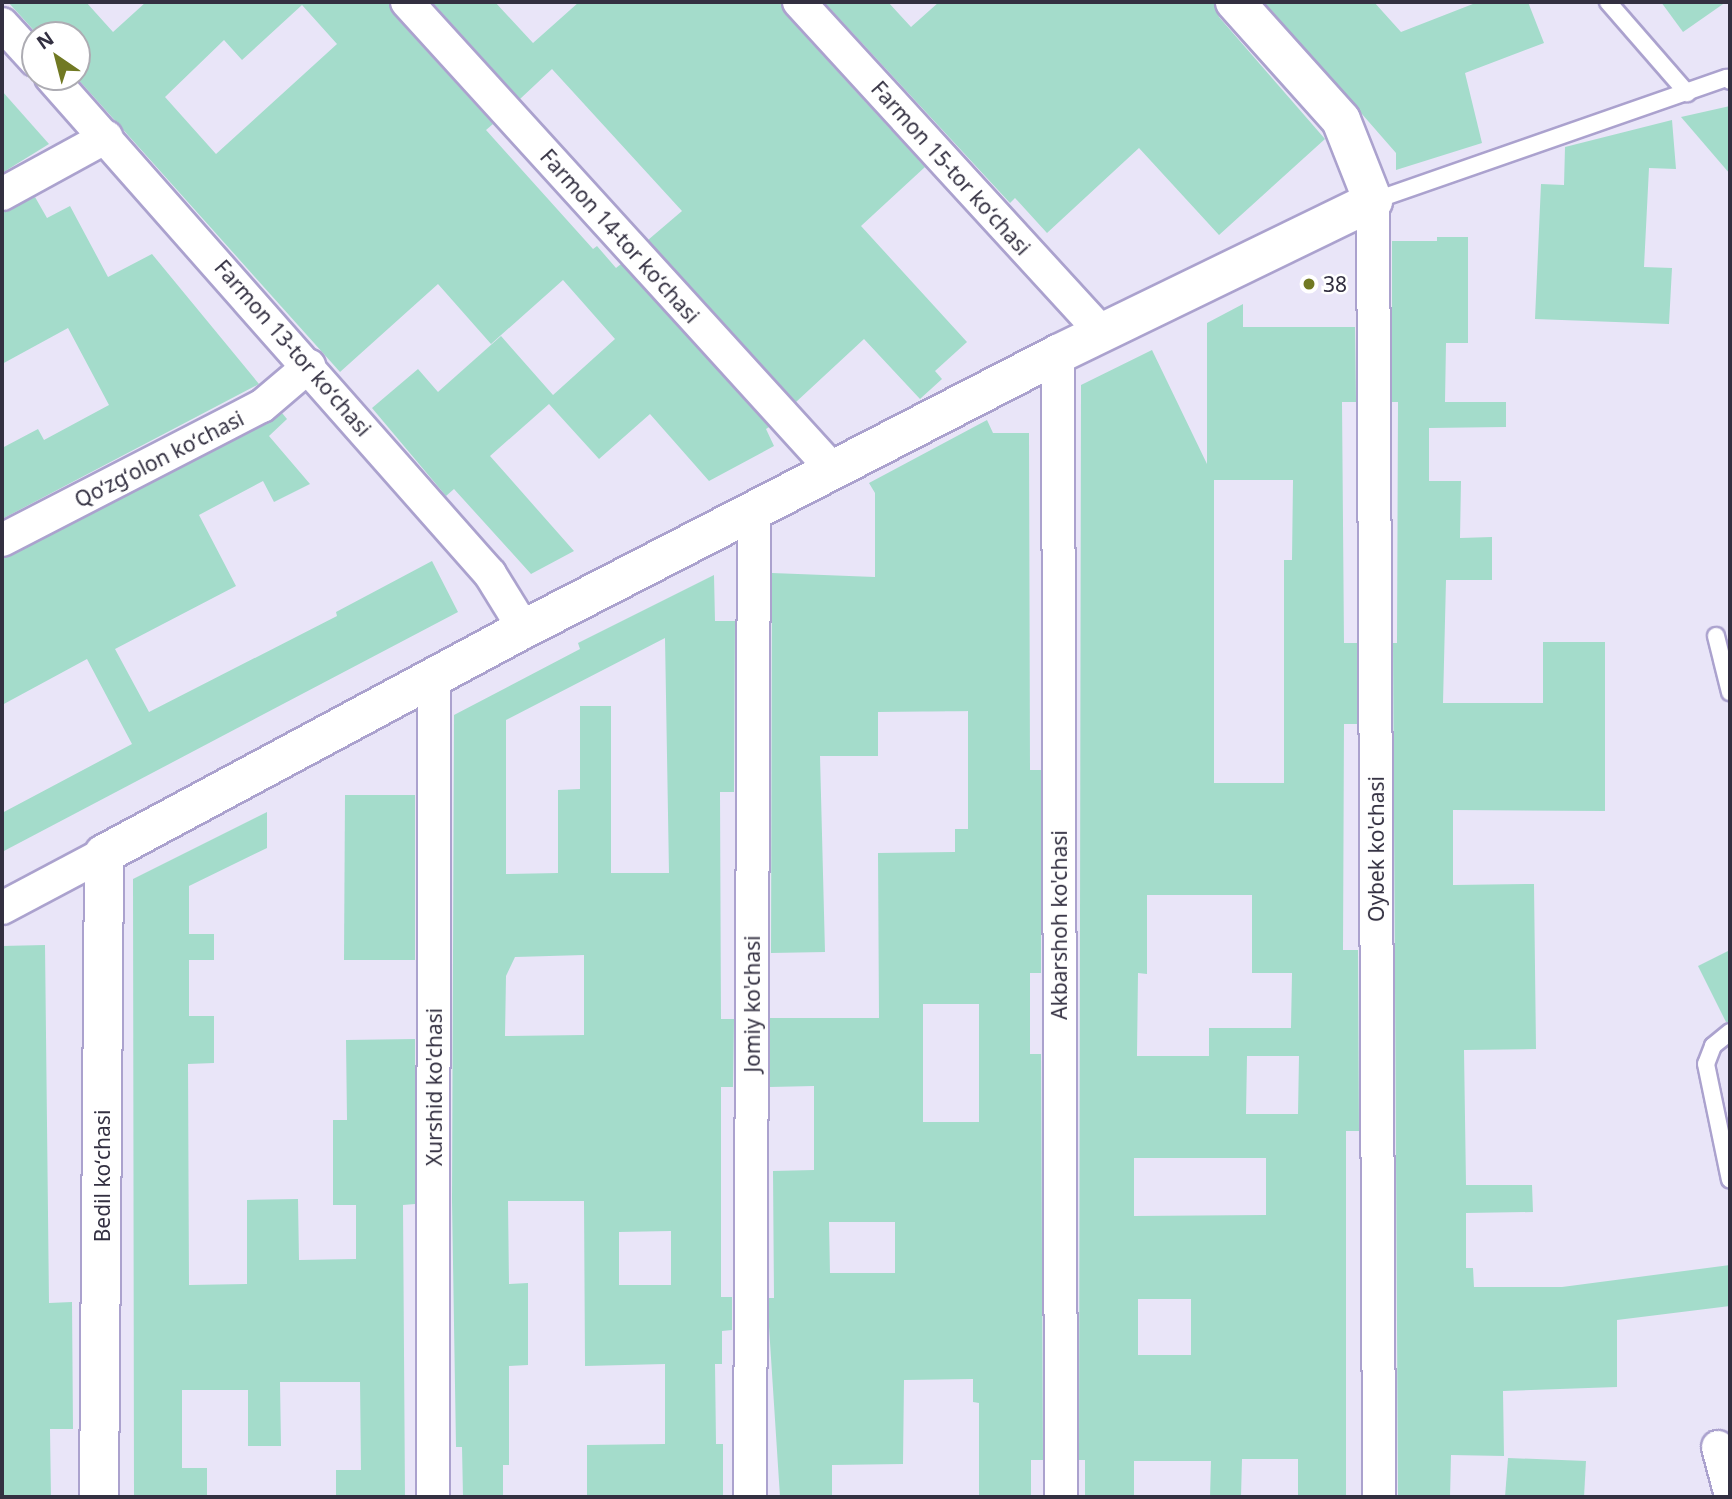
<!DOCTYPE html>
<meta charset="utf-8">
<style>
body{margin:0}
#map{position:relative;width:1732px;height:1499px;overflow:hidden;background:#e9e5f8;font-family:"Noto Sans",sans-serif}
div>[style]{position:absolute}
.building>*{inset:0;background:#a4dccb}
.roads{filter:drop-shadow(2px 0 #aba2ce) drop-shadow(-2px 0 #aba2ce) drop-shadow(0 2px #aba2ce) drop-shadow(0 -2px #aba2ce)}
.lane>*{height:16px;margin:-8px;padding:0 8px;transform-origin:8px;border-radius:8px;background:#fff}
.street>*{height:32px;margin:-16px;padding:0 16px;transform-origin:16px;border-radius:16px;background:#fff}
.secondary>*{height:38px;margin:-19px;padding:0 19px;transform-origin:19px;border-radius:19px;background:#fff}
.dots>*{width:19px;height:19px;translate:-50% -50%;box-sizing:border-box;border:4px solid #fff;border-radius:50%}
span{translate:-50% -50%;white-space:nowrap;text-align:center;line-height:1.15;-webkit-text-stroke:5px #fff;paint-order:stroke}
.street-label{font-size:21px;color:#333041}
.poi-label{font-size:21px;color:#333041}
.left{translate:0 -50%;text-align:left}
.frame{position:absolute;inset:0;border:4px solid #333041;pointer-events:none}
.north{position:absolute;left:21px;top:21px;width:70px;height:70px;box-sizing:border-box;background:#fff;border:2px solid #adacb3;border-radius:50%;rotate:325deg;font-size:19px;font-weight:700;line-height:28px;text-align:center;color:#333041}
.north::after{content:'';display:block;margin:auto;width:24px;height:32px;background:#717923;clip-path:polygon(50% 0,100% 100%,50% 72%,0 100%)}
</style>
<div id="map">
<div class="building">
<div style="clip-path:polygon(evenodd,8px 2px,86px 2px,113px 32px,146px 2px,389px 2px,393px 14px,493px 124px,486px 130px,593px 249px,597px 246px,616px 268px,621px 264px,769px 427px,766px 429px,774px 446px,709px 481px,650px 414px,599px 459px,549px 404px,490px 456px,574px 551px,531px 574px,454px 489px,446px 496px,372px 408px,418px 369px,438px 392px,501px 336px,553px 395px,615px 339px,563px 280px,491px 344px,438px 284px,340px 372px,76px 77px,77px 35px,38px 35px,8px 2px,302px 5px,337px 44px,216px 154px,165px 97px,224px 40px,242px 60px,302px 5px)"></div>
<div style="clip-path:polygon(432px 2px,495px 2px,533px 43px,579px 2px,781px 2px,785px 14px,925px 167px,861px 226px,967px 342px,935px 371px,942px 379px,920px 399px,864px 339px,796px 402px,648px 240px,682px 211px,552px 69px,520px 99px)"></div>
<div style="clip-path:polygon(824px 2px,888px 2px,911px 27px,939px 2px,1214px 2px,1219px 17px,1325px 139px,1219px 235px,1139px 148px,1047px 233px,1015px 198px,1010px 203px)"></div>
<div style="clip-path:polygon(1264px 2px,1374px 2px,1401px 32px,1478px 2px,1528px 2px,1544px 43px,1465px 73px,1482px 143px,1396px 170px,1396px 153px)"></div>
<div style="clip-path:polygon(1661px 2px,1726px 2px,1683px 32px)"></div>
<div style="clip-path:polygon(2px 91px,49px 144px,2px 173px)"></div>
<div style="clip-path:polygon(1730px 106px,1730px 174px,1681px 117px)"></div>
<div style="clip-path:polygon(1672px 120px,1676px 169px,1649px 168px,1644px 267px,1672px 268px,1669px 324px,1535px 319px,1541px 184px,1564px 185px,1565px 147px)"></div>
<div style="clip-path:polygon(35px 197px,47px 218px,70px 206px,108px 277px,152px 254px,259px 384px,2px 519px,2px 448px,38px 429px,44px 440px,109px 405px,68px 328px,2px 364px,2px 212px)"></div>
<div style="clip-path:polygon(1437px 237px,1468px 237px,1468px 343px,1446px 343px,1445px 402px,1506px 402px,1506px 427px,1429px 428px,1429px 481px,1461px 481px,1460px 538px,1492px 537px,1492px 580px,1446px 580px,1443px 703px,1543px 703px,1543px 642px,1605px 642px,1605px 811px,1453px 810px,1453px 885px,1534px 884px,1536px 1049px,1464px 1050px,1466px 1185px,1532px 1185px,1533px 1212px,1466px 1213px,1466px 1268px,1473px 1268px,1474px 1287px,1562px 1287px,1730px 1265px,1730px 1306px,1617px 1320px,1617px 1387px,1503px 1391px,1504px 1456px,1451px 1455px,1450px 1497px,1398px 1497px,1393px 643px,1397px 643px,1398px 402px,1392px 402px,1392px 241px,1437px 241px)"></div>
<div style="clip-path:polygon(evenodd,1243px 304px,1243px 327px,1355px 327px,1356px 402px,1342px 402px,1344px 643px,1357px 643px,1357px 724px,1344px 724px,1343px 950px,1358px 950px,1359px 1131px,1346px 1131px,1346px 1497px,1298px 1497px,1298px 1459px,1242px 1459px,1241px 1497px,1210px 1497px,1211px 1461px,1134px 1461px,1134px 1497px,1085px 1497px,1085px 1460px,1079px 1460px,1081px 385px,1152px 350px,1207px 464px,1207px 323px,1243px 304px,1214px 480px,1293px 480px,1292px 560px,1284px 560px,1284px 783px,1214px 783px,1214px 480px,1243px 304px,1147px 895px,1252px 895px,1252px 973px,1292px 973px,1291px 1028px,1209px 1028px,1209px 1056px,1137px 1056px,1138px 973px,1147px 974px,1147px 895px,1243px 304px,1247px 1056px,1299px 1056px,1298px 1114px,1246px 1114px,1247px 1056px,1243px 304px,1134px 1158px,1266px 1158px,1266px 1215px,1134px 1216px,1134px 1158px,1243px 304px,1138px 1299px,1191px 1299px,1191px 1355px,1138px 1355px,1138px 1299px)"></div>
<div style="clip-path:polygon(282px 413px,287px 419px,269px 436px,310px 484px,274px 502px,263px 481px,199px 515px,236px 586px,115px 649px,149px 712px,337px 616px,336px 612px,432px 561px,458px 612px,2px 852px,2px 813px,132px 744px,87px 659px,2px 705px,2px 558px)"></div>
<div style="clip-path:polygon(evenodd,987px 420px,993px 433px,1029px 433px,1030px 770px,1041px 770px,1041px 973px,1030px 973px,1030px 1054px,1041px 1054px,1043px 1460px,1031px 1460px,1031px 1497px,979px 1497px,979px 1403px,973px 1402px,973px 1379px,904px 1380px,903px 1464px,832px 1465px,832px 1497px,780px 1497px,769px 1327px,769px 1298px,774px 1298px,773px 1171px,814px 1170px,814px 1086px,770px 1087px,770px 1018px,879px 1018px,878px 853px,955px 852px,955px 829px,968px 829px,968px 711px,878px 712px,878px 756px,820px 756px,825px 952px,771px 953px,772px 573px,875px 577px,875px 493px,869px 483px,987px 420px,923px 1004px,979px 1004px,979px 1122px,923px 1122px,923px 1004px,987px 420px,829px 1222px,895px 1222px,895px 1273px,830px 1273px,829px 1222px)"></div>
<div style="clip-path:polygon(evenodd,714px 575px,715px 621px,735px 621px,734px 792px,720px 792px,721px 1019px,734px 1019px,733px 1087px,721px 1087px,721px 1297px,732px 1297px,732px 1330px,722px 1331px,722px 1364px,715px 1364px,716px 1444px,723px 1444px,723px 1497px,587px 1497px,587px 1445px,665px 1444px,665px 1364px,585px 1366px,584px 1201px,508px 1201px,509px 1284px,528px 1283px,528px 1365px,509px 1366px,509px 1465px,503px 1465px,503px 1497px,463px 1497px,462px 1447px,456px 1447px,452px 1201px,454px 715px,580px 649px,578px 643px,714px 575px,665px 638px,669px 873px,611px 873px,611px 706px,580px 706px,580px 789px,558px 790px,558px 873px,506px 874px,506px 720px,665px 638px,714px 575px,584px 955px,584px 1035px,505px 1036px,506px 976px,515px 957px,584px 955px,714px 575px,671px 1231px,671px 1285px,619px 1285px,619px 1232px,671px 1231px)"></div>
<div style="clip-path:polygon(345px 795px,415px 795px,415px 960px,344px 960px)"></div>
<div style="clip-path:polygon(267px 812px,267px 848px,189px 886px,189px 934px,214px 934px,214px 960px,189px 960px,189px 1016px,214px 1016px,214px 1063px,188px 1064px,189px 1285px,247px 1284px,247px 1200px,298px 1199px,299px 1260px,356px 1259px,356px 1205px,333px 1205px,333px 1120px,347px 1120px,346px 1040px,415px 1039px,415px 1204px,403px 1205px,405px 1497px,336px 1497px,336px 1470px,361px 1470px,360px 1382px,280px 1382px,281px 1446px,248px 1446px,248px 1390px,182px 1390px,182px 1468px,207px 1468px,207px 1497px,134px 1497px,133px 879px)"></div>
<div style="clip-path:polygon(45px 945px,49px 1303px,72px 1302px,73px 1429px,50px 1429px,51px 1497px,2px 1497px,2px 946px)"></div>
<div style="clip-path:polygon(1730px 950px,1730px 1022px,1726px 1022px,1698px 966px)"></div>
<div style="clip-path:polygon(1508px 1458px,1586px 1461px,1584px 1497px,1505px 1497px)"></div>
</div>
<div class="roads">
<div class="lane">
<div style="left:1608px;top:2px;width:121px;rotate:49deg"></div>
<div style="left:1373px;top:201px;width:375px;rotate:-19.2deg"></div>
<div style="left:1727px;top:78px;width:4px;rotate:45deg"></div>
<div style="left:1716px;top:636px;width:58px;rotate:76deg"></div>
<div style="left:1730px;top:1032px;width:22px;rotate:141deg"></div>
<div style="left:1713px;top:1046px;width:19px;rotate:111deg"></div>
<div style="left:1706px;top:1064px;width:118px;rotate:78.3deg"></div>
</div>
<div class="street">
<div style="left:407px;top:2px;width:633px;rotate:47.69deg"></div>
<div style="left:799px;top:2px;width:449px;rotate:47.5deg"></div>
<div style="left:2px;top:24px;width:49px;rotate:47.5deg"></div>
<div style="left:51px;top:77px;width:663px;rotate:48.55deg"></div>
<div style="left:490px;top:574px;width:65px;rotate:58.3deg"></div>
<div style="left:2px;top:194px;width:119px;rotate:-28.7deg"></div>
<div style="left:1373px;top:201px;width:1296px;rotate:89.73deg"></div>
<div style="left:1058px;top:354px;width:1143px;rotate:89.85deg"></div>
<div style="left:2px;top:540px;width:292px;rotate:-27.3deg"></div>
<div style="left:262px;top:406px;width:62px;rotate:-40.4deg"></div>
<div style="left:2px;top:908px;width:115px;rotate:-27.9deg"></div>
<div style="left:1718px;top:1447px;width:47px;rotate:75.1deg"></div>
<div style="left:433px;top:1497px;width:819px;rotate:-89.93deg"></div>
<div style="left:750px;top:1497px;width:986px;rotate:-89.77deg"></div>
</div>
<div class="secondary">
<div style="left:99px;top:1497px;width:643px;rotate:-89.55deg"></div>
<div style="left:104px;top:854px;width:476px;rotate:-28.2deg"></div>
<div style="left:524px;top:629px;width:601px;rotate:-27.25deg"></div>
<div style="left:1058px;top:354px;width:350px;rotate:-25.9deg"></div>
<div style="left:1373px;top:201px;width:87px;rotate:-111.6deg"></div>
<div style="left:1341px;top:120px;width:159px;rotate:-131.9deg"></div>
</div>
</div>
<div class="dots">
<div style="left:1309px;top:284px;background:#717923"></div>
</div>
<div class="street-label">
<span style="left:951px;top:168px;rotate:48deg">Farmon 15-tor koʻchasi</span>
<span style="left:620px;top:236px;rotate:48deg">Farmon 14-tor koʻchasi</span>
<span style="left:293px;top:348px;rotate:49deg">Farmon 13-tor koʻchasi</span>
<span style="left:159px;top:459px;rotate:-27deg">Qoʻzgʻolon koʻchasi</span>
<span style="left:1376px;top:849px;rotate:-90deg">Oybek ko'chasi</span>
<span style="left:1059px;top:925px;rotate:-90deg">Akbarshoh ko'chasi</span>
<span style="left:752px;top:1004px;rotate:-90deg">Jomiy ko'chasi</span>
<span style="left:434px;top:1087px;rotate:-90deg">Xurshid ko'chasi</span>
<span style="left:102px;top:1176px;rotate:-90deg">Bedil koʻchasi</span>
</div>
<div class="poi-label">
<span class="left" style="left:1323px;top:284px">38</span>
</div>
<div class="frame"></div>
<div class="north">N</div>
</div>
